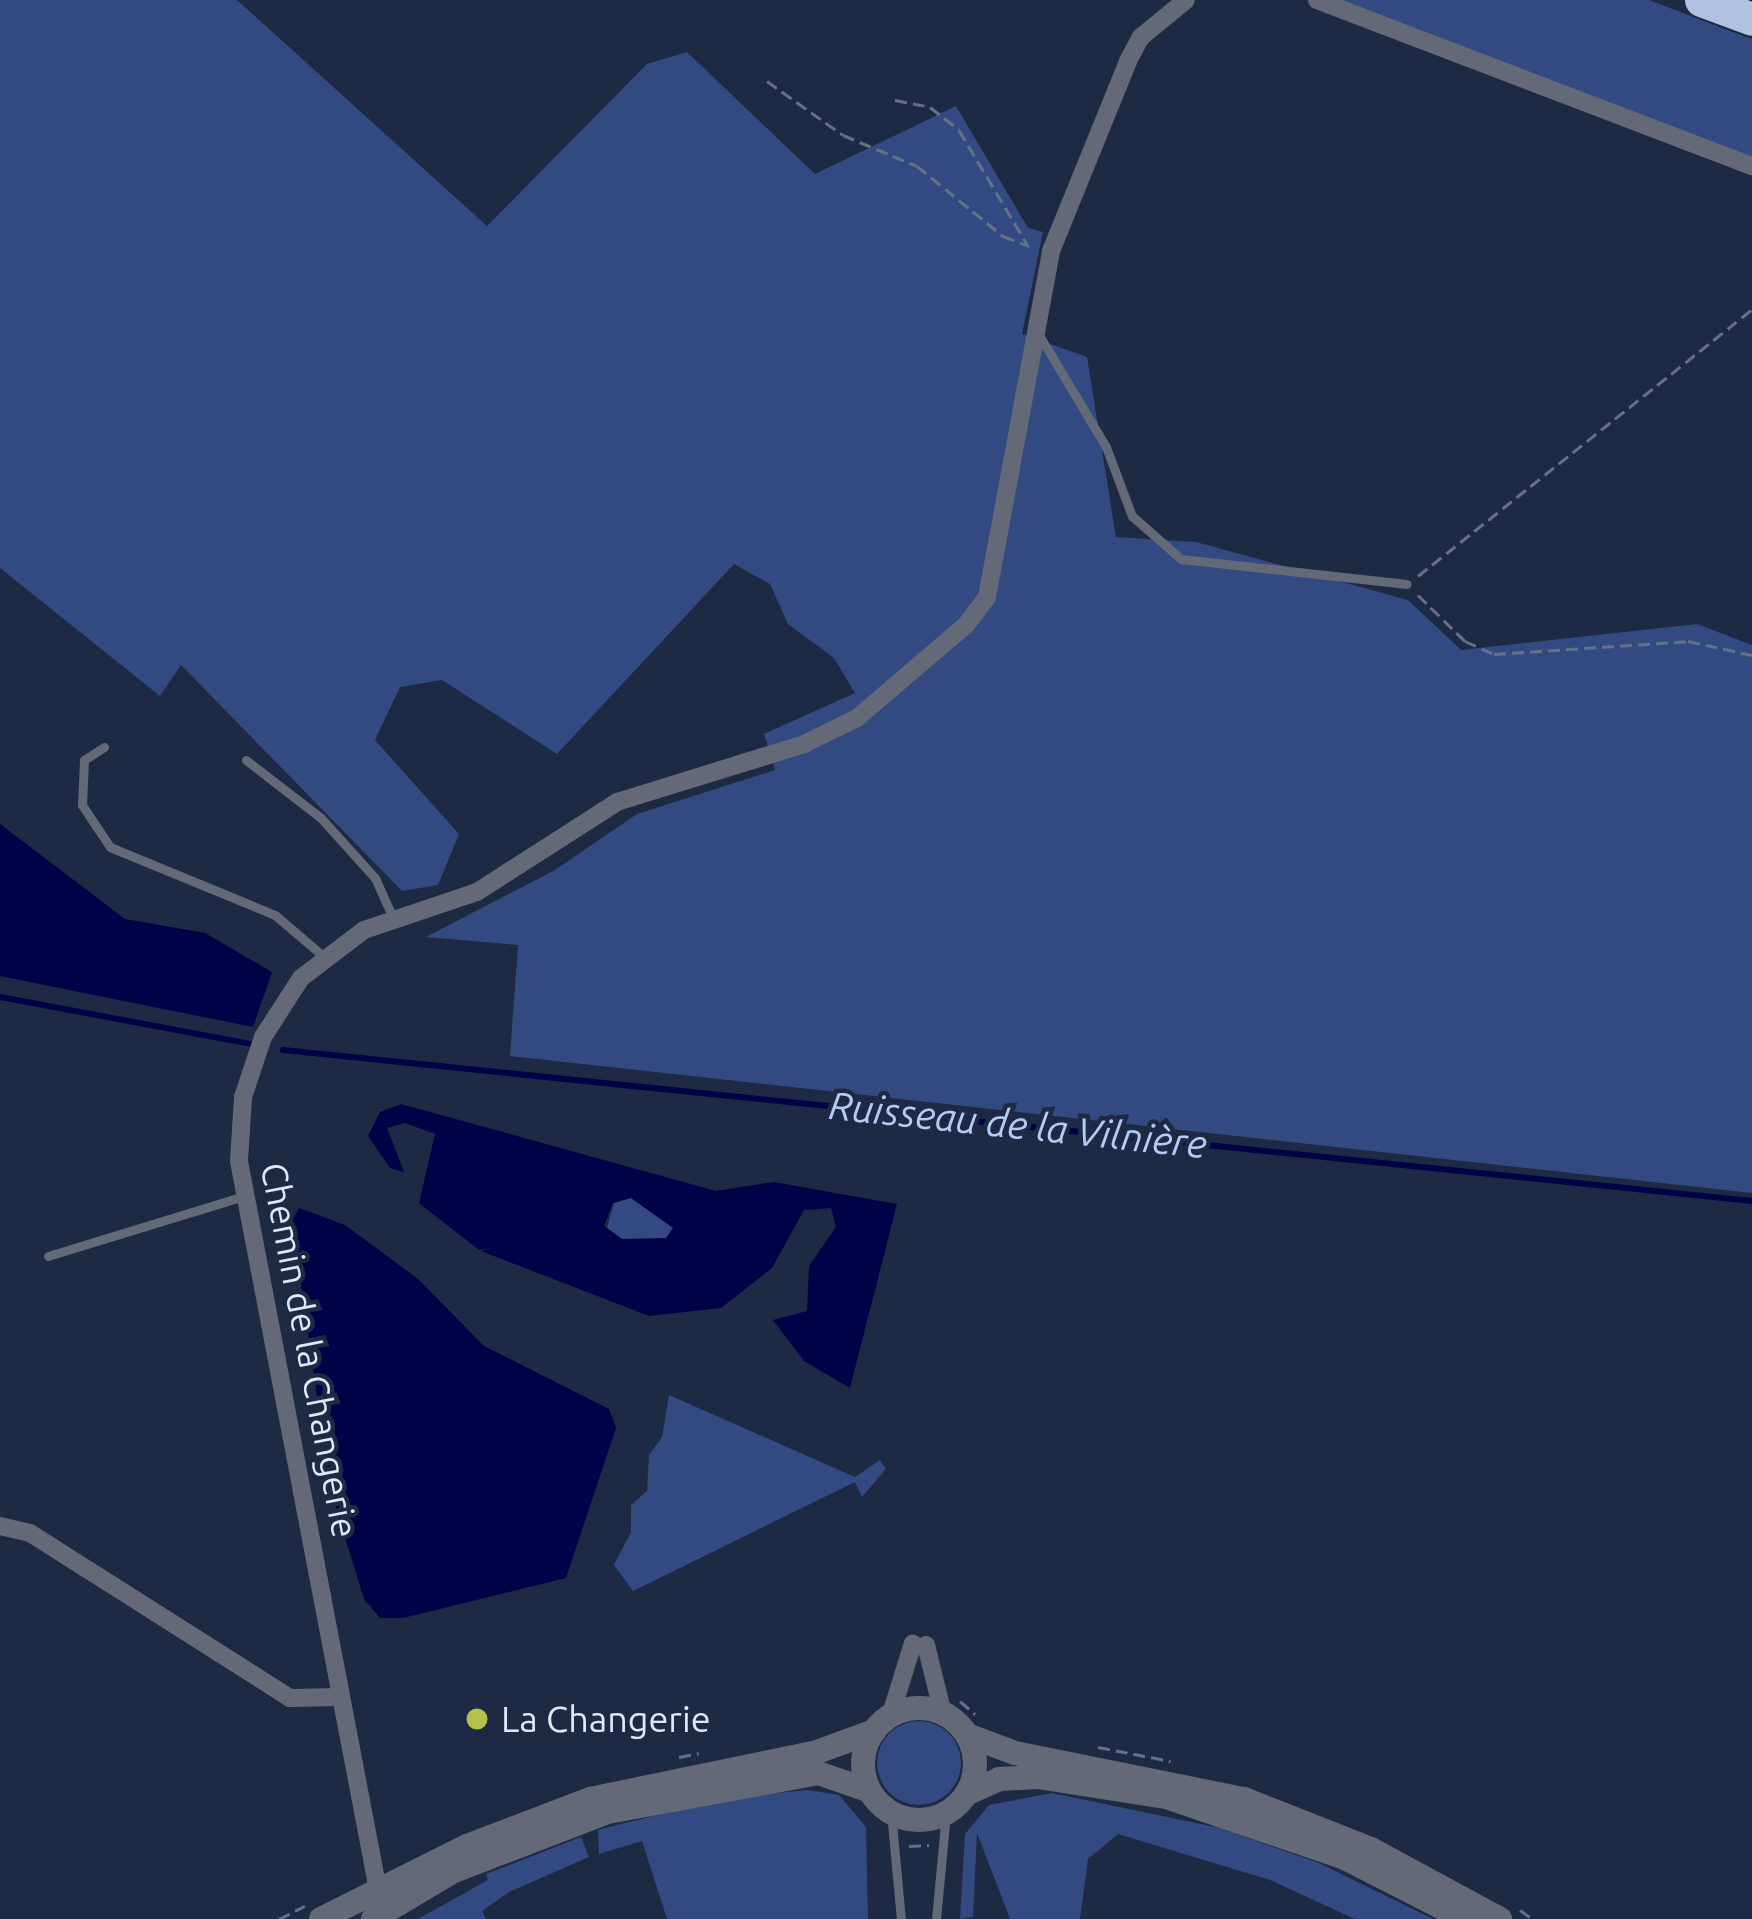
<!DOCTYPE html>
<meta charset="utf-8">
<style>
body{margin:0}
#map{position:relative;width:1752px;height:1919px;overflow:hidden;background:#1e2943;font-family:Ubuntu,sans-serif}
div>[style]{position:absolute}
.green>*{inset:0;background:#324a81}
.round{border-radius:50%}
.water>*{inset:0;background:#010148}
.stream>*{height:6px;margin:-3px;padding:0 3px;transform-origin:3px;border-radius:3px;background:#010148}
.path>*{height:3px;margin-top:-1.5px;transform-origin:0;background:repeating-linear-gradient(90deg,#656f85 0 12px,transparent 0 18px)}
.service>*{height:9px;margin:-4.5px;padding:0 4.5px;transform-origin:4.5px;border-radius:4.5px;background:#636976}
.minor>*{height:18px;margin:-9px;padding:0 9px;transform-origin:9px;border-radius:9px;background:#636976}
.tertiary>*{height:24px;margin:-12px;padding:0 12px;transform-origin:12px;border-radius:12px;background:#636976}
.tertiary>.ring{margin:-12px;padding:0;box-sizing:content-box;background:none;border:24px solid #636976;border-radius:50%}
.motorway>*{height:33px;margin:-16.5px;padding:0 16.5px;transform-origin:16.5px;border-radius:16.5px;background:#b1c1e1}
.dots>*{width:33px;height:33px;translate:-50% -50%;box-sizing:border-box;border:6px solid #1e2943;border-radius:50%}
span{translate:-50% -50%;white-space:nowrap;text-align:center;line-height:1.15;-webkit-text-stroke:9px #1e2943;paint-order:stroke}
.street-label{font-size:36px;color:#dfe7f8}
.poi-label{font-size:36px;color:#dfe7f8}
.left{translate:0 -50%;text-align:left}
.water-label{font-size:39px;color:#b6caf3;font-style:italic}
</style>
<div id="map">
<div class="green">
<div style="clip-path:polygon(0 0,237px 0,487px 226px,647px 64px,687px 52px,815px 174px,956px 106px,1028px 228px,1043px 232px,1022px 334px,1087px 357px,1116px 537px,1196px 542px,1408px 600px,1461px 650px,1697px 624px,1752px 645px,1752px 1193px,510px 1056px,518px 945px,426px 937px,555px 870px,637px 814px,775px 770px,764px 734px,855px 693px,834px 658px,788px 624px,770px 584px,734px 564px,557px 754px,442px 680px,400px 687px,375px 740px,459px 834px,438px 885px,402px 891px,181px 665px,160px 696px,0 568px)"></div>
<div style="clip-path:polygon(1337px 0,1649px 0,1738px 34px,1752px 39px,1752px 161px)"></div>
<div style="clip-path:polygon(631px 1198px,674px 1228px,666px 1238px,657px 1244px,622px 1239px,607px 1228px,614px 1203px)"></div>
<div style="clip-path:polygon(669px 1395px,855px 1477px,880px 1460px,886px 1469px,862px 1497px,855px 1482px,633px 1591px,614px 1565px,631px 1532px,631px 1505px,647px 1491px,649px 1455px,662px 1437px)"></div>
<div class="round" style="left:877px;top:1721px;width:84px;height:84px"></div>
<div style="clip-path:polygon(808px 1790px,839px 1795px,866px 1827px,868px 1919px,667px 1919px,642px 1841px,599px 1854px,598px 1830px,609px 1827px,727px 1798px)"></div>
<div style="clip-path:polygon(1052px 1793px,1220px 1828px,1319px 1863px,1433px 1919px,1355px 1919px,1270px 1880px,1118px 1834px,1088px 1859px,1080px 1919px,1010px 1919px,977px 1833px,973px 1917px,960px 1919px,965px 1834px,989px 1805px)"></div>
<div style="clip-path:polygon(581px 1837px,589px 1857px,509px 1892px,482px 1911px,486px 1919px,418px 1919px,488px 1880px,486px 1874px)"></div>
</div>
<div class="water">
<div style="clip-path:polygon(0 824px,125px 919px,205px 933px,272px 972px,253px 1027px,0 976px)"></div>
<div style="clip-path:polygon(evenodd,401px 1104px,716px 1191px,774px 1182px,897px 1204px,850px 1388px,804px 1361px,773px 1320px,807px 1311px,809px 1266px,836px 1227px,831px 1208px,804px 1210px,772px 1268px,721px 1308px,649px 1316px,481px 1251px,491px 1248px,479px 1250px,419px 1203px,435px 1134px,405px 1123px,387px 1128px,404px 1172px,390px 1168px,368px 1136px,380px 1112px,401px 1104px,631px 1198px,673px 1228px,666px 1238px,622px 1239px,604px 1226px,613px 1203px,631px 1198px)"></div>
<div style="clip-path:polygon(299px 1208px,345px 1225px,418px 1279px,484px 1346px,609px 1409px,616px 1428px,566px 1578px,403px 1618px,380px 1618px,364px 1599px,330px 1488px,292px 1221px)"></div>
</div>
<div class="stream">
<div style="left:0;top:997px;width:255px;rotate:10.6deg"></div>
<div style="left:283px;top:1050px;width:1477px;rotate:5.87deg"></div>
</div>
<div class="path">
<div style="left:767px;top:81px;width:93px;rotate:35.4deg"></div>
<div style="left:843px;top:135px;width:80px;rotate:22.7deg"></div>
<div style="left:917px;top:166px;width:111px;rotate:39.1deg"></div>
<div style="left:1003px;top:236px;width:28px;rotate:21deg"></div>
<div style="left:895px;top:100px;width:36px;rotate:11deg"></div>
<div style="left:930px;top:107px;width:37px;rotate:38deg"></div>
<div style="left:959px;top:130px;width:133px;rotate:59.2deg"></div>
<div style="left:1418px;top:576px;width:428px;rotate:-38.6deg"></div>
<div style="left:1418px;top:595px;width:66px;rotate:44.4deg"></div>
<div style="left:1465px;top:641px;width:32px;rotate:24deg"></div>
<div style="left:1494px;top:654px;width:194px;rotate:-3.8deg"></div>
<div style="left:1688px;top:641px;width:66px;rotate:12.3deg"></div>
<div style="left:960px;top:1701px;width:20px;rotate:41deg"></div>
<div style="left:1098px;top:1747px;width:74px;rotate:10.9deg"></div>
<div style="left:679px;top:1757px;width:20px;rotate:-11deg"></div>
<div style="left:909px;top:1846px;width:20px;rotate:-3deg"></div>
<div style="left:1520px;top:1910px;width:16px;rotate:35deg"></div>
<div style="left:279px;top:1919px;width:29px;rotate:-27deg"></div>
</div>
<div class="service">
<div style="left:1039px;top:335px;width:131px;rotate:59.1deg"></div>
<div style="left:1106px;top:447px;width:74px;rotate:69.4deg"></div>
<div style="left:1132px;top:516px;width:65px;rotate:41.3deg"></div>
<div style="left:1181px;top:559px;width:227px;rotate:6.3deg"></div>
<div style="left:104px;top:747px;width:24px;rotate:147deg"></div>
<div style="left:84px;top:760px;width:45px;rotate:92.5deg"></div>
<div style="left:82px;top:805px;width:50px;rotate:56.3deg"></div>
<div style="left:110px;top:847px;width:178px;rotate:22.4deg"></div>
<div style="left:275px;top:915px;width:63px;rotate:40.5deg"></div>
<div style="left:246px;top:760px;width:95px;rotate:37.7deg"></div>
<div style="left:321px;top:818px;width:81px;rotate:48deg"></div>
<div style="left:375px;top:878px;width:46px;rotate:65.7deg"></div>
<div style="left:48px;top:1256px;width:205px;rotate:-17deg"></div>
<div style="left:891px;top:1812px;width:107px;rotate:84.7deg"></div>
<div style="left:936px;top:1919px;width:106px;rotate:-84.6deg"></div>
</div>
<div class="minor">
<div style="left:1317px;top:0;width:466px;rotate:20.9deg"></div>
<div style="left:0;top:1526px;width:31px;rotate:13deg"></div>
<div style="left:30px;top:1533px;width:308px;rotate:32.4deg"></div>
<div style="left:290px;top:1698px;width:50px;rotate:-1.1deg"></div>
<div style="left:926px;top:1645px;width:71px;rotate:76.2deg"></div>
<div style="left:890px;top:1717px;width:77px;rotate:-72.7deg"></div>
<div style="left:378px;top:1890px;width:742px;rotate:-100.8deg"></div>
<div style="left:239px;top:1161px;width:64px;rotate:-86.4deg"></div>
<div style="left:243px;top:1097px;width:63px;rotate:-71.6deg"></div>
<div style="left:263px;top:1037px;width:70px;rotate:-57.2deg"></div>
<div style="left:301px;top:978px;width:79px;rotate:-37.3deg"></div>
<div style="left:364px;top:930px;width:119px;rotate:-18.6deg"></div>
<div style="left:477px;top:892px;width:166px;rotate:-32.7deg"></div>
<div style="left:617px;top:802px;width:196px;rotate:-17.2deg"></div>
<div style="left:804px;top:744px;width:59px;rotate:-26.1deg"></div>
<div style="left:857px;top:718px;width:143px;rotate:-40.5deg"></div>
<div style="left:966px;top:625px;width:35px;rotate:-53deg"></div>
<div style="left:987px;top:597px;width:352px;rotate:-79.5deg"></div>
<div style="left:1051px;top:251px;width:205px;rotate:-67.9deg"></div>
<div style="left:1128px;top:61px;width:27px;rotate:-62deg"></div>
<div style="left:1141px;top:37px;width:58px;rotate:-39.4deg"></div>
</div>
<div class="tertiary">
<div class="ring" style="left:863px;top:1708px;width:88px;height:88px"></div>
<div style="left:967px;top:1735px;width:51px;rotate:20.6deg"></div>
<div style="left:1015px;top:1753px;width:234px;rotate:11.4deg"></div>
<div style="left:1244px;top:1799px;width:136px;rotate:21.5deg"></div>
<div style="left:1371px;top:1849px;width:147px;rotate:28.5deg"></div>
<div style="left:966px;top:1794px;width:36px;rotate:-24deg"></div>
<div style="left:999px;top:1779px;width:39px;rotate:-3deg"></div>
<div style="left:1038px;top:1777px;width:130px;rotate:8.9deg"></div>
<div style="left:1166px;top:1797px;width:189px;rotate:18.8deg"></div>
<div style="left:1345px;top:1858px;width:134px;rotate:27.1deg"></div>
<div style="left:321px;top:1919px;width:163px;rotate:-26.6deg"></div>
<div style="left:467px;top:1846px;width:132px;rotate:-20.9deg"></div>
<div style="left:590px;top:1799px;width:232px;rotate:-11.7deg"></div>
<div style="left:817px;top:1752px;width:61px;rotate:-20.2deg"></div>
<div style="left:373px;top:1919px;width:94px;rotate:-30.7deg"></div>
<div style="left:454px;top:1871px;width:165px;rotate:-21deg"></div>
<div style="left:608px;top:1812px;width:214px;rotate:-10.5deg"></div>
<div style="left:818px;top:1773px;width:55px;rotate:19.1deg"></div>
</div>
<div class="motorway">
<div style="left:1701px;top:0;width:54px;rotate:20.4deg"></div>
</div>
<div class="dots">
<div style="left:477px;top:1719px;background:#b5c249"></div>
</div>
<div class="street-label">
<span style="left:310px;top:1350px;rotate:79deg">Chemin de la Changerie</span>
</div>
<div class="poi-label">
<span class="left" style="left:501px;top:1719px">La Changerie</span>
</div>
<div class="water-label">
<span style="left:1018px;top:1125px;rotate:6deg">Ruisseau de la Vilnière</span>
</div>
</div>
